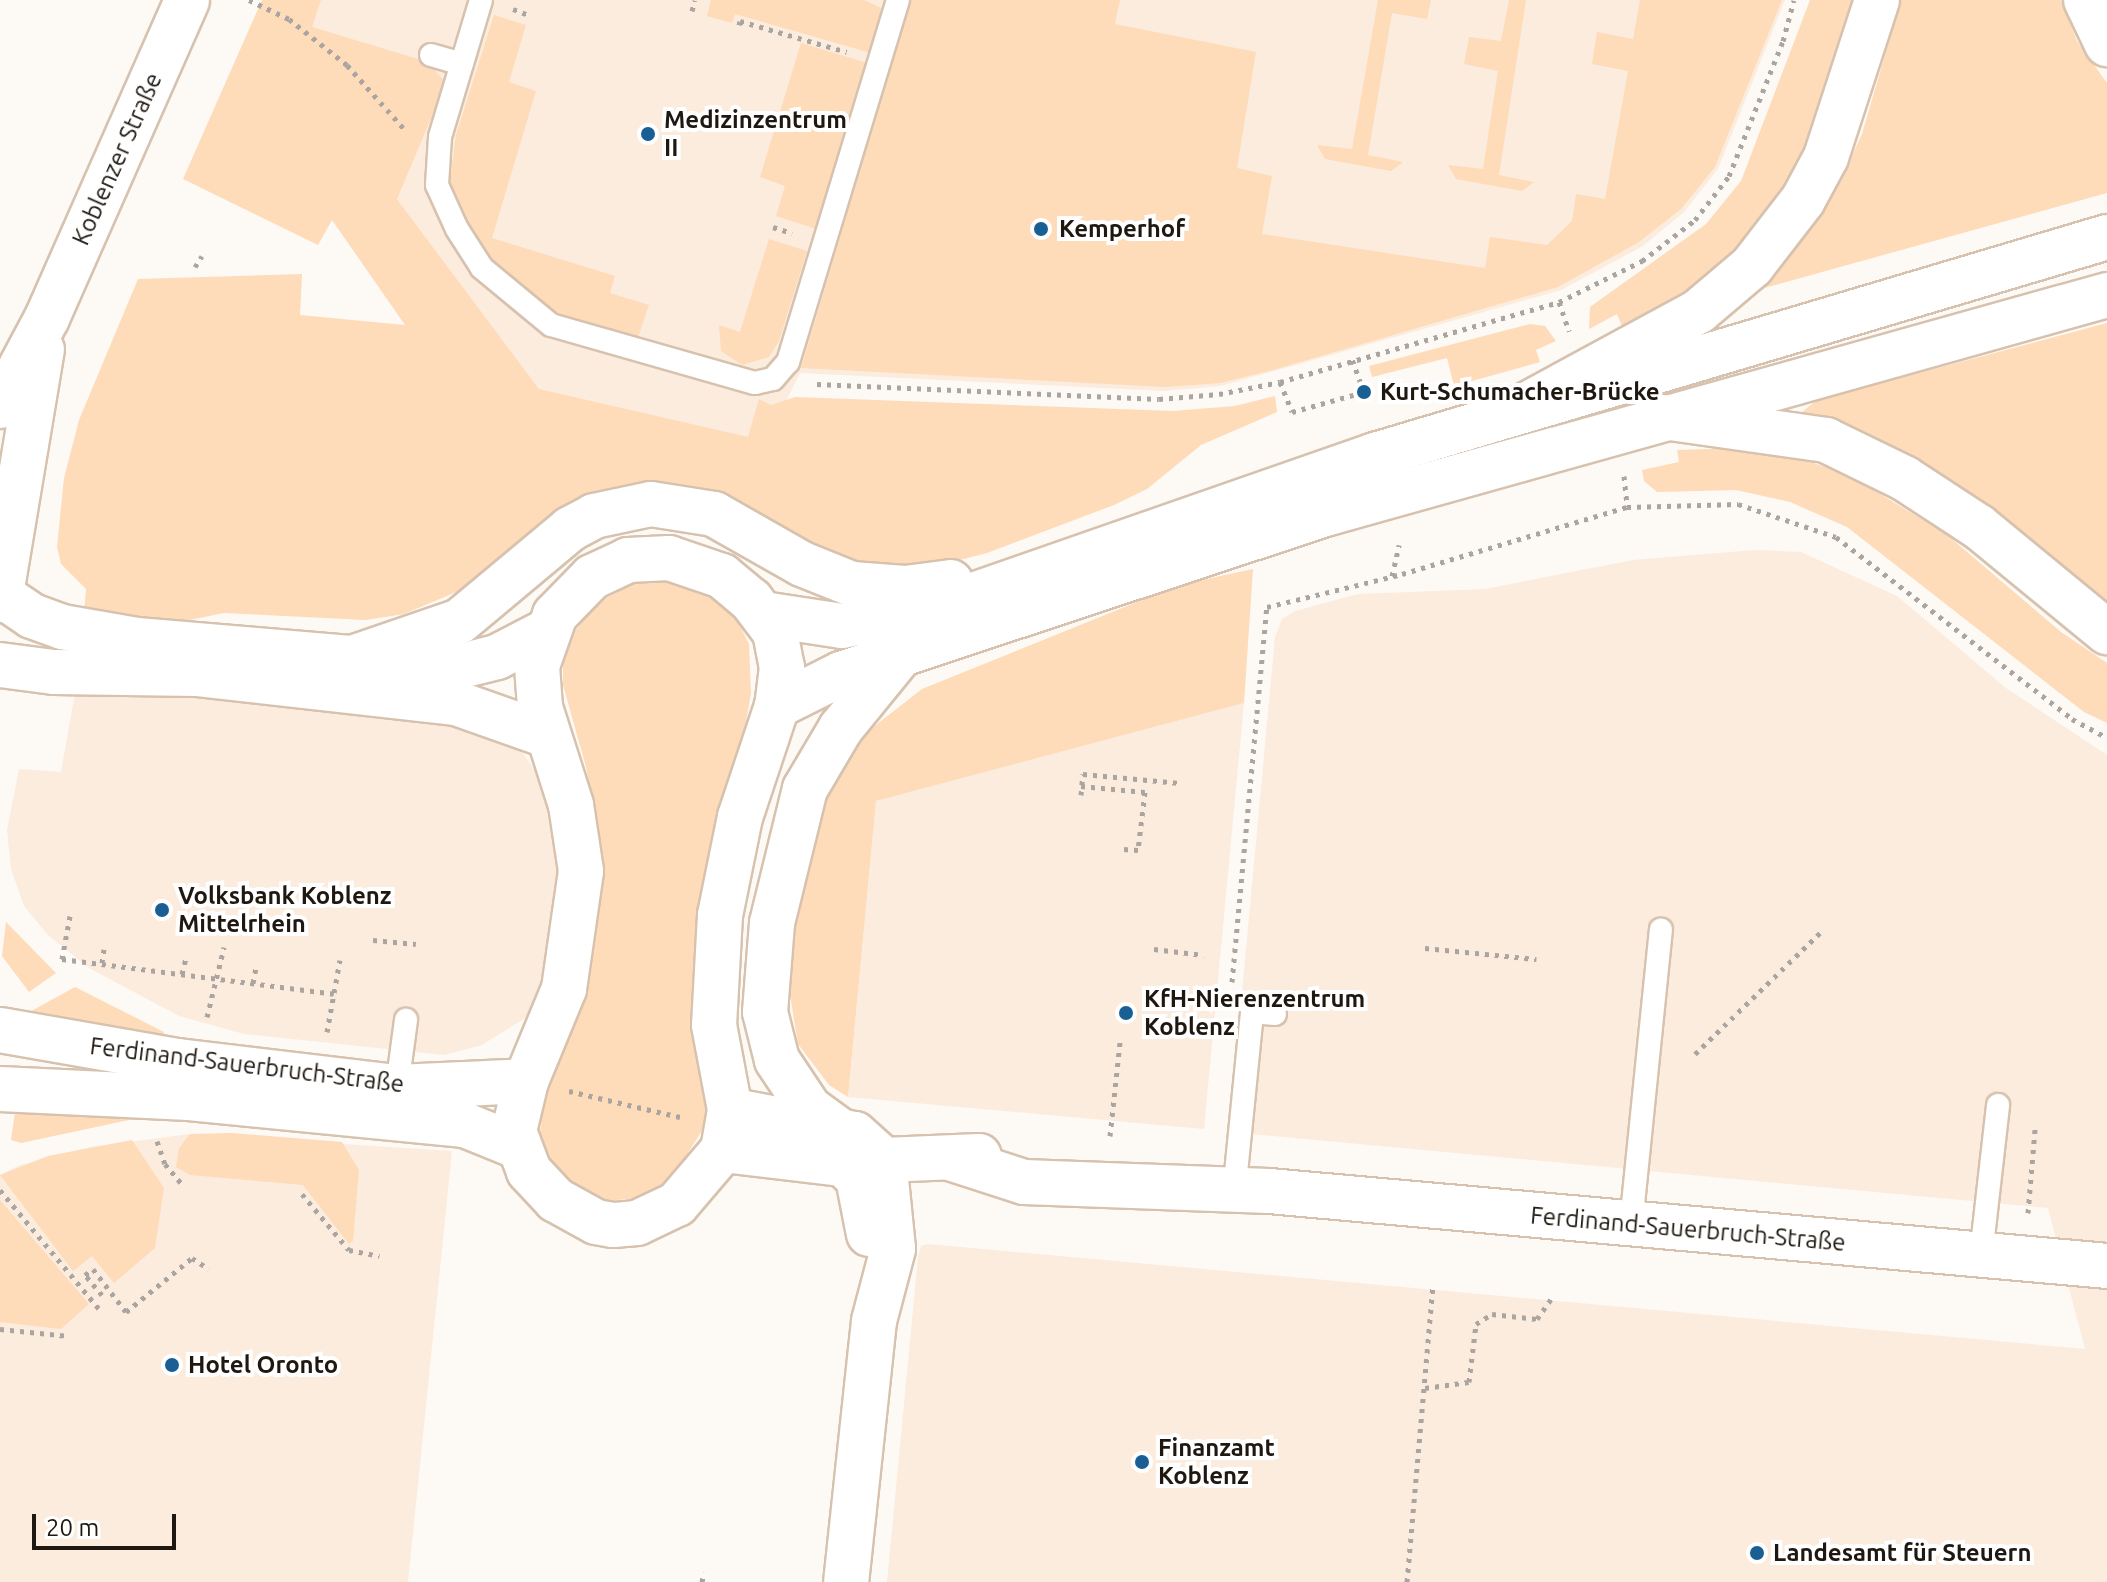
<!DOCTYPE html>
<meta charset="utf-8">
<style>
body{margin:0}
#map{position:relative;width:2107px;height:1582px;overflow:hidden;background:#fdf9f5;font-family:Ubuntu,sans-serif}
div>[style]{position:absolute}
.built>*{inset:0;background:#fcecdd}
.green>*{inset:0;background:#fedbb9}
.path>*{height:5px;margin-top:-2.5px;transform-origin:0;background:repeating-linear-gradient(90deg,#aaa5a0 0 4px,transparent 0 10px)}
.roads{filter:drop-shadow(2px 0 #d6c2ae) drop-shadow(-2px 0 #d6c2ae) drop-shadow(0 2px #d6c2ae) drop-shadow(0 -2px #d6c2ae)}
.service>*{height:22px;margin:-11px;padding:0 11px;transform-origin:11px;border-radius:11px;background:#fff}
.minor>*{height:44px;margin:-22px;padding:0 22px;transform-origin:22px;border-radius:22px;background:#fff}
.tertiary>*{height:44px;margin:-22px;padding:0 22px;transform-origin:22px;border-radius:22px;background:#fff}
.secondary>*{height:44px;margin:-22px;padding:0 22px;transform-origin:22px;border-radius:22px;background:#fff}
.primary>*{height:44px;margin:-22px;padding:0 22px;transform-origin:22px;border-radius:22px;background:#fff}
.dots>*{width:22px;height:22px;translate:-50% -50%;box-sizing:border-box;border:4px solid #fff;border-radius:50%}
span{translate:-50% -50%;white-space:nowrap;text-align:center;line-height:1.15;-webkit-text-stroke:8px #fff;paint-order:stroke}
.poi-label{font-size:24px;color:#1f1811;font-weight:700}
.left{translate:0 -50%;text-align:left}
.street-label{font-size:24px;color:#1f1811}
.scale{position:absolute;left:32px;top:1514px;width:144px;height:36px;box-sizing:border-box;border:4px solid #1f1811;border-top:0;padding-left:10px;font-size:24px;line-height:28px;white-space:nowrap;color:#1f1811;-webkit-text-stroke:6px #fff;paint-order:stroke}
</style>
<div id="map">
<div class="built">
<div style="clip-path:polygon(262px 0,1785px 0,1718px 169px,1684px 212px,1643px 246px,1561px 290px,1221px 386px,1164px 391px,800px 373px,761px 451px,539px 389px,397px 199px)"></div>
<div style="clip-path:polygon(1755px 550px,1801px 552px,1897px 596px,2006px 688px,2107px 755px,2107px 1582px,887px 1582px,918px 1257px,921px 1246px,928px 1244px,2085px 1349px,2048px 1208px,1229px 1132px,1275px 637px,1282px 619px,1295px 611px,1358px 594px,1485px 589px,1633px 560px)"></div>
<div style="clip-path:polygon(160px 681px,457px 720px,512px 738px,539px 776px,554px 816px,561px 898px,551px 982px,530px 1015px,482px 1045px,444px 1055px,244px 1034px,179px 1016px,89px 968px,48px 935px,24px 906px,11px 869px,7px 830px,19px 769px,61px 772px,75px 693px)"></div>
<div style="clip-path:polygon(1244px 703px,1204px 1129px,848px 1097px,876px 801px)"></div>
<div style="clip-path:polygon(190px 1134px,452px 1151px,408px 1582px,0 1582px,0 1175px,20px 1165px,90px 1147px)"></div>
</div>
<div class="green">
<div style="clip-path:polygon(262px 0,321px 0,312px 27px,428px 62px,446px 83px,397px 199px,539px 389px,748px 437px,759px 399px,771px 405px,795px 397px,1173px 411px,1235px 406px,1275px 396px,1277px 412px,1201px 445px,1147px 489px,1114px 505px,987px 553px,948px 563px,912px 569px,837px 557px,728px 495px,653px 484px,607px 490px,571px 504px,473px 585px,404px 614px,366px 620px,224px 613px,170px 624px,84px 614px,86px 589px,61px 564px,57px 547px,64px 478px,79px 420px,138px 279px,302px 274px,300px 315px,405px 325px,332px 220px,318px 245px,183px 179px)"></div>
<div style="clip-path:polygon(711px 0,864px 0,883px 9px,871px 53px,735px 14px,732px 23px,707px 16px)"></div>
<div style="clip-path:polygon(911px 0,1120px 0,1115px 24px,1256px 52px,1237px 168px,1272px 176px,1262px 234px,1485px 268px,1490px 237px,1547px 245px,1572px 221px,1576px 194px,1605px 199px,1628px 71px,1592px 64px,1597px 32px,1633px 39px,1640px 0,1782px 0,1715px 167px,1681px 209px,1639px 242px,1558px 287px,1273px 370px,1220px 383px,1166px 387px,801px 368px)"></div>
<div style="clip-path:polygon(1378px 0,1431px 0,1427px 19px,1392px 13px,1368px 155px,1403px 162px,1391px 171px,1325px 159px,1317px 145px,1352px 149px)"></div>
<div style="clip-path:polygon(1509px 0,1526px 0,1499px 175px,1534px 182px,1522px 191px,1456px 179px,1448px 165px,1483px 169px,1498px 71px,1464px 64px,1469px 37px,1501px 41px)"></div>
<div style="clip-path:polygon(1810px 0,1853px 0,1819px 117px,1790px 187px,1746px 244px,1690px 292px,1623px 329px,1617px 314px,1589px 329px,1590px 307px,1706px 224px,1741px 181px)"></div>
<div style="clip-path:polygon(1901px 0,2061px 0,2077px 41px,2107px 83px,2107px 193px,1757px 290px,1808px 230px,1841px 179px,1862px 134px)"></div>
<div style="clip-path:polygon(494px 15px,526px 25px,509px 82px,536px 91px,492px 238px,615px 276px,610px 293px,649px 305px,637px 340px,557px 314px,493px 261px,466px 221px,450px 181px,456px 135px)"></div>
<div style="clip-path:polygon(801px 43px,867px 63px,816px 229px,776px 216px,785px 186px,760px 177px)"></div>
<div style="clip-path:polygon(769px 239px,807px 251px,779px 341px,769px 357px,742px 365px,721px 351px,719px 325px,740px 332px)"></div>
<div style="clip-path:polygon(2107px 323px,2107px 606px,1915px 456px,1802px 412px,1817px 400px)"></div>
<div style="clip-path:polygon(1530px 324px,1545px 326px,1556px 341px,1536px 350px,1540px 362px,1454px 386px,1447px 358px,1372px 377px,1369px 366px)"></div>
<div style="clip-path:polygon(1736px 448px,1796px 457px,1849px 475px,1946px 534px,2061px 632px,2107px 663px,2107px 723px,2084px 712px,1847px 527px,1790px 502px,1736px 490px,1657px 492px,1644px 481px,1642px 470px,1679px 462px,1677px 450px)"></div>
<div style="clip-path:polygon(1253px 569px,1244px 703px,876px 801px,848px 1097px,829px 1085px,798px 1044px,786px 970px,809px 846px,831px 780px,872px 728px,922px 689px,1179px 585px)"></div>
<div style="clip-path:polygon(666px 578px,695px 585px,737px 620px,749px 644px,751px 693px,694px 1024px,708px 1105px,705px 1126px,668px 1184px,638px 1198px,606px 1201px,560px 1177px,539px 1142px,543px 1104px,573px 1029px,591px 958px,597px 894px,597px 830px,586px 767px,563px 685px,563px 662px,569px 639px,597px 603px,637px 582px)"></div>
<div style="clip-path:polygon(6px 922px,56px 973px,29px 992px,2px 956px)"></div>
<div style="clip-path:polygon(75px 987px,164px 1032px,162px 1042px,24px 1015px)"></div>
<div style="clip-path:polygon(53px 1107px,129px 1111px,129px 1120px,21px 1143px,11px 1140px,15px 1112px)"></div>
<div style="clip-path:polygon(231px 1133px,342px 1142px,359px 1170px,353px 1241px,349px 1244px,303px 1185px,190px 1175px,176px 1167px,179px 1148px,190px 1134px)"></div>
<div style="clip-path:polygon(132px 1140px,164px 1188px,155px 1248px,114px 1283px,92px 1256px,73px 1271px,0 1175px,48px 1156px)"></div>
<div style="clip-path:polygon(0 1200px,89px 1304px,61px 1329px,0 1322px)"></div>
</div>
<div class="path">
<div style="left:249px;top:0;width:44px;rotate:25.4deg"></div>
<div style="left:289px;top:19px;width:74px;rotate:38.4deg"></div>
<div style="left:347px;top:65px;width:89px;rotate:48.2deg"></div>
<div style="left:513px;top:9px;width:17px;rotate:21deg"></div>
<div style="left:692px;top:11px;width:11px;rotate:-75deg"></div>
<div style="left:739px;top:25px;width:4px;rotate:-76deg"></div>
<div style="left:740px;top:21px;width:111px;rotate:16.2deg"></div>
<div style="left:773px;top:227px;width:20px;rotate:18deg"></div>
<div style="left:195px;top:267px;width:13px;rotate:-58deg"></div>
<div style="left:1559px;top:302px;width:31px;rotate:71deg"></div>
<div style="left:1280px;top:382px;width:32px;rotate:68deg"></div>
<div style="left:1292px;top:412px;width:75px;rotate:-15.5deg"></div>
<div style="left:1364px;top:392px;width:35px;rotate:-110deg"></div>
<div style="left:817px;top:384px;width:342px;rotate:2.5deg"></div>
<div style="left:1159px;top:399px;width:60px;rotate:-4.8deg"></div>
<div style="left:1219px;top:394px;width:62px;rotate:-11.1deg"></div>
<div style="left:1280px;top:382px;width:290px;rotate:-16deg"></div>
<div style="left:1559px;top:302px;width:93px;rotate:-26.3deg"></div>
<div style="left:1642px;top:261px;width:67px;rotate:-37.7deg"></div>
<div style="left:1695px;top:220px;width:56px;rotate:-52.3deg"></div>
<div style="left:1729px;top:176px;width:145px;rotate:-68.2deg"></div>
<div style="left:1783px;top:41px;width:42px;rotate:-75deg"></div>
<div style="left:1624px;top:476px;width:31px;rotate:84deg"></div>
<div style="left:1392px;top:576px;width:32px;rotate:-77deg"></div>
<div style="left:1081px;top:786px;width:64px;rotate:5.4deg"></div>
<div style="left:1145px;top:792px;width:58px;rotate:96.9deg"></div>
<div style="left:1138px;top:850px;width:15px;rotate:-176deg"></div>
<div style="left:1081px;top:795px;width:21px;rotate:-85deg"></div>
<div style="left:1083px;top:774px;width:97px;rotate:5.3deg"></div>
<div style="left:70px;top:916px;width:44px;rotate:100.5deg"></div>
<div style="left:62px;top:959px;width:274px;rotate:7.3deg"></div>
<div style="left:373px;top:940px;width:43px;rotate:5.3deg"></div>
<div style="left:1425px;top:948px;width:112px;rotate:5.7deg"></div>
<div style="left:1154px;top:949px;width:50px;rotate:6.8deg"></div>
<div style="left:102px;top:963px;width:14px;rotate:-82deg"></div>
<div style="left:182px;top:974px;width:16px;rotate:-76deg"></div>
<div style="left:1232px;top:982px;width:377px;rotate:-84.7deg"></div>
<div style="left:1267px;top:607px;width:139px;rotate:-13.7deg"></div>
<div style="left:1402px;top:574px;width:235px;rotate:-16.6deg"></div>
<div style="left:1627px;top:507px;width:111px;rotate:-1.5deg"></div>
<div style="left:1738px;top:504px;width:103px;rotate:18.6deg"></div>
<div style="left:1836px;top:537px;width:298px;rotate:37.6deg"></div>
<div style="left:2072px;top:719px;width:40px;rotate:28deg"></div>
<div style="left:253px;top:983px;width:16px;rotate:-79deg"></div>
<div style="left:207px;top:1017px;width:72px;rotate:-76.3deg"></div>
<div style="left:327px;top:1032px;width:73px;rotate:-79.8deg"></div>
<div style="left:1695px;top:1054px;width:175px;rotate:-44.1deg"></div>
<div style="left:569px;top:1091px;width:114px;rotate:13.2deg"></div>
<div style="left:1110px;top:1136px;width:95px;rotate:-83.9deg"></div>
<div style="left:157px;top:1141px;width:24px;rotate:71deg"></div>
<div style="left:165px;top:1164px;width:26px;rotate:50deg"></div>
<div style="left:0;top:1190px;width:156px;rotate:50.2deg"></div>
<div style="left:302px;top:1194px;width:73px;rotate:50deg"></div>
<div style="left:349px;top:1250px;width:31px;rotate:11deg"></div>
<div style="left:2028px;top:1213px;width:84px;rotate:-85.2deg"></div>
<div style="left:102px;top:1295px;width:26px;rotate:-130deg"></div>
<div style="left:85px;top:1275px;width:10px;rotate:-37deg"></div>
<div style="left:93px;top:1269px;width:54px;rotate:52.5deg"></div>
<div style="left:126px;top:1312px;width:85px;rotate:-39.3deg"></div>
<div style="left:192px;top:1258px;width:20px;rotate:33deg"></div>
<div style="left:0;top:1329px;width:69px;rotate:5.8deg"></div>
<div style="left:1425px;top:1388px;width:44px;rotate:-7.8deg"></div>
<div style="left:1469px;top:1382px;width:58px;rotate:-83.1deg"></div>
<div style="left:1476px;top:1324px;width:19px;rotate:-32deg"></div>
<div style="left:1492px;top:1314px;width:45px;rotate:6.3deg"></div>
<div style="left:1537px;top:1319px;width:28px;rotate:-55deg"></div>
<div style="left:702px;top:1582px;width:10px;rotate:-79deg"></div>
<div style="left:1407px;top:1582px;width:299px;rotate:-85deg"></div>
</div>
<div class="roads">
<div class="service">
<div style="left:481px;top:0;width:143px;rotate:106.7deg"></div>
<div style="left:440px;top:137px;width:48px;rotate:93.6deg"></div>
<div style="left:437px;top:185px;width:48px;rotate:65.6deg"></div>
<div style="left:457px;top:229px;width:46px;rotate:57.3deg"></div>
<div style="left:482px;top:268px;width:89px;rotate:39.6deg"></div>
<div style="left:551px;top:325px;width:212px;rotate:15.9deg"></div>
<div style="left:755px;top:383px;width:18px;rotate:-13deg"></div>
<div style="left:773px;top:379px;width:23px;rotate:-49deg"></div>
<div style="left:788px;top:362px;width:378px;rotate:-73.1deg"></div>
<div style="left:431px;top:55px;width:32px;rotate:16deg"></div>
<div style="left:396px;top:1094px;width:75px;rotate:-82.3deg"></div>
<div style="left:1234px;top:1193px;width:182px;rotate:-84.3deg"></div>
<div style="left:1252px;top:1012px;width:23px;rotate:5deg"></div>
<div style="left:1631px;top:1224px;width:296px;rotate:-84.2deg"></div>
<div style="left:1981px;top:1255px;width:151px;rotate:-83.5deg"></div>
</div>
<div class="minor">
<div style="left:950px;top:1158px;width:78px;rotate:18deg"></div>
<div style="left:1024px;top:1182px;width:245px;rotate:2.1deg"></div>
<div style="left:1269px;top:1191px;width:841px;rotate:5.11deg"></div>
<div style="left:858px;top:1178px;width:32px;rotate:-35deg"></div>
<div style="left:884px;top:1160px;width:95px;rotate:-2.4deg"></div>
</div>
<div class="tertiary">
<div style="left:0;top:406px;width:100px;rotate:-61.9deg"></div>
<div style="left:47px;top:318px;width:347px;rotate:-66.2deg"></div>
<div style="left:0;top:600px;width:254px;rotate:-80.5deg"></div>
<div style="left:0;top:1030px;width:181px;rotate:9.9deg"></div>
<div style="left:178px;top:1061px;width:220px;rotate:6.8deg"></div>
<div style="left:396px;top:1087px;width:130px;rotate:-2.6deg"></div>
<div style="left:0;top:1089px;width:189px;rotate:2.7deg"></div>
<div style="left:189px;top:1098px;width:277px;rotate:5.6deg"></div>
<div style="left:465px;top:1125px;width:56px;rotate:22deg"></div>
<div style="left:730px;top:1110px;width:127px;rotate:10.9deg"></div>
<div style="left:855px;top:1134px;width:39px;rotate:42deg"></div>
<div style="left:884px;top:1160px;width:89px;rotate:84.2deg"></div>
<div style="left:893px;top:1249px;width:74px;rotate:104.8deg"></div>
<div style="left:874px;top:1321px;width:262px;rotate:96.1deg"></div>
<div style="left:839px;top:1130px;width:37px;rotate:-144deg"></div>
<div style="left:809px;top:1108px;width:58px;rotate:-123.7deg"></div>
<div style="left:777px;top:1060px;width:49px;rotate:-104deg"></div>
<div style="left:765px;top:1012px;width:89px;rotate:-85.5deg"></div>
<div style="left:772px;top:923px;width:138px;rotate:-76.2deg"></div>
<div style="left:805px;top:789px;width:71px;rotate:-59.5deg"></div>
<div style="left:841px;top:728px;width:92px;rotate:-50.8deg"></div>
<div style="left:723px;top:1150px;width:121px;rotate:6.7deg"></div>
<div style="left:843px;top:1164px;width:21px;rotate:43deg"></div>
<div style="left:858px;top:1178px;width:57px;rotate:78.9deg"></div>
</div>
<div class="secondary">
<div style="left:669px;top:558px;width:56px;rotate:18.8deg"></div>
<div style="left:722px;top:576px;width:38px;rotate:40deg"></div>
<div style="left:751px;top:600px;width:40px;rotate:53deg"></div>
<div style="left:775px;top:632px;width:36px;rotate:79deg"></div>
<div style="left:782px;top:667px;width:39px;rotate:97deg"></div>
<div style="left:777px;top:706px;width:117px;rotate:108.4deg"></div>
<div style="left:740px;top:817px;width:100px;rotate:101.5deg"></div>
<div style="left:720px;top:915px;width:110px;rotate:93.1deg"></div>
<div style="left:714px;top:1025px;width:86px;rotate:79.3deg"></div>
<div style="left:730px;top:1110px;width:41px;rotate:99.9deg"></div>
<div style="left:723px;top:1150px;width:71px;rotate:130.4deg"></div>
<div style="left:677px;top:1204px;width:44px;rotate:154.6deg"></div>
<div style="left:637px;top:1223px;width:24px;rotate:175deg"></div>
<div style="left:613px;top:1225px;width:17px;rotate:-170deg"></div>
<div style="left:596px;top:1222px;width:46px;rotate:-151.2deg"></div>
<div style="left:556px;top:1200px;width:40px;rotate:-133deg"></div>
<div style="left:529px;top:1171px;width:43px;rotate:-110.6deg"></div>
<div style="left:514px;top:1131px;width:51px;rotate:-76.5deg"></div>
<div style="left:526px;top:1081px;width:100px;rotate:-67.6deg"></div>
<div style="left:564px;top:989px;width:119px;rotate:-81.8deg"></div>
<div style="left:581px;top:871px;width:67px;rotate:-98.6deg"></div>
<div style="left:571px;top:805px;width:103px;rotate:-107.6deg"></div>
<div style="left:540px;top:707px;width:41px;rotate:-94.2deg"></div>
<div style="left:537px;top:666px;width:54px;rotate:-70.6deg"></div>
<div style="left:555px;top:615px;width:53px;rotate:-45.8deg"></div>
<div style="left:592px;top:577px;width:40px;rotate:-25deg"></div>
<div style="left:628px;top:560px;width:41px;rotate:-2.8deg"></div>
<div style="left:1px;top:595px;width:37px;rotate:34deg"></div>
<div style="left:32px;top:616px;width:32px;rotate:20deg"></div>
<div style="left:62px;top:627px;width:76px;rotate:9.8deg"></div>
<div style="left:137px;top:640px;width:321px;rotate:4.8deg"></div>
<div style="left:457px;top:667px;width:41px;rotate:-14deg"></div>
<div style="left:497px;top:657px;width:56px;rotate:-27.5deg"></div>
<div style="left:763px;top:614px;width:80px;rotate:8.6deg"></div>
<div style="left:842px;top:626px;width:96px;rotate:-10.8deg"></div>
<div style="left:936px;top:608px;width:465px;rotate:-19.2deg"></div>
<div style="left:1375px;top:455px;width:764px;rotate:-16.58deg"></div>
<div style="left:352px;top:658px;width:114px;rotate:-18.9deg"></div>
<div style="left:460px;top:621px;width:143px;rotate:-39.9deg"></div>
<div style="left:570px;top:529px;width:27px;rotate:-28deg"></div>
<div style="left:594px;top:516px;width:58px;rotate:-11.9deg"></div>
<div style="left:651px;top:504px;width:64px;rotate:9deg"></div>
<div style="left:714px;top:514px;width:101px;rotate:29.6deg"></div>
<div style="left:802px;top:564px;width:54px;rotate:21.8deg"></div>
<div style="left:852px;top:584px;width:53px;rotate:4.3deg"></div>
<div style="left:905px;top:588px;width:46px;rotate:-7.4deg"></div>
<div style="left:0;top:665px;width:54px;rotate:7.4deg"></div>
<div style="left:54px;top:672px;width:142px;rotate:0.8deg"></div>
<div style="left:196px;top:674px;width:262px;rotate:6.4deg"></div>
<div style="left:456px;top:703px;width:96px;rotate:19.4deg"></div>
<div style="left:777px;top:706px;width:72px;rotate:-26.6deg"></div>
<div style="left:841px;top:674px;width:510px;rotate:-18.29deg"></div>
<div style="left:1325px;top:514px;width:812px;rotate:-15.64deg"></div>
</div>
<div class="primary">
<div style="left:2086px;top:0;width:49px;rotate:64.5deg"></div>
<div style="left:1517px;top:410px;width:207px;rotate:-28.5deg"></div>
<div style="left:1699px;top:311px;width:70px;rotate:-40.3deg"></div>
<div style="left:1752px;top:266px;width:83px;rotate:-52.3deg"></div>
<div style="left:1803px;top:200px;width:49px;rotate:-61.9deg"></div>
<div style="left:1826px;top:157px;width:165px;rotate:-72deg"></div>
<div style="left:1663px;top:417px;width:165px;rotate:8deg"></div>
<div style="left:1826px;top:440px;width:87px;rotate:26deg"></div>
<div style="left:1904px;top:478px;width:90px;rotate:33.2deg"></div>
<div style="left:1979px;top:527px;width:166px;rotate:39.4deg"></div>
</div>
</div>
<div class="dots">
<div style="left:648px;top:134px;background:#195f93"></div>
<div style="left:1041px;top:229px;background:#195f93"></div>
<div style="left:1364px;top:392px;background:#195f93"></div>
<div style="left:162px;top:910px;background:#195f93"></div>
<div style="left:1126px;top:1013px;background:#195f93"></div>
<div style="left:172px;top:1365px;background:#195f93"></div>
<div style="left:1142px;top:1462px;background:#195f93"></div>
<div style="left:1757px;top:1553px;background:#195f93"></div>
</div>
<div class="poi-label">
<span class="left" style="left:664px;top:134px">Medizinzentrum<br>II</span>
<span class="left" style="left:1059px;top:229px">Kemperhof</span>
<span class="left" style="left:1380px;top:392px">Kurt-Schumacher-Brücke</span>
<span class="left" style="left:178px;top:910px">Volksbank Koblenz<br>Mittelrhein</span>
<span class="left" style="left:1144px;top:1013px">KfH-Nierenzentrum<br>Koblenz</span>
<span class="left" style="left:188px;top:1365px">Hotel Oronto</span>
<span class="left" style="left:1158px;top:1462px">Finanzamt<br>Koblenz</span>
<span class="left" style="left:1773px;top:1553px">Landesamt für Steuern</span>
</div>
<div class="street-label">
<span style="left:117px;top:159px;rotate:-66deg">Koblenzer Straße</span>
<span style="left:247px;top:1065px;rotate:7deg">Ferdinand-Sauerbruch-Straße</span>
<span style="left:1688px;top:1229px;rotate:5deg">Ferdinand-Sauerbruch-Straße</span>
</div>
<div class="scale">20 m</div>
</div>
